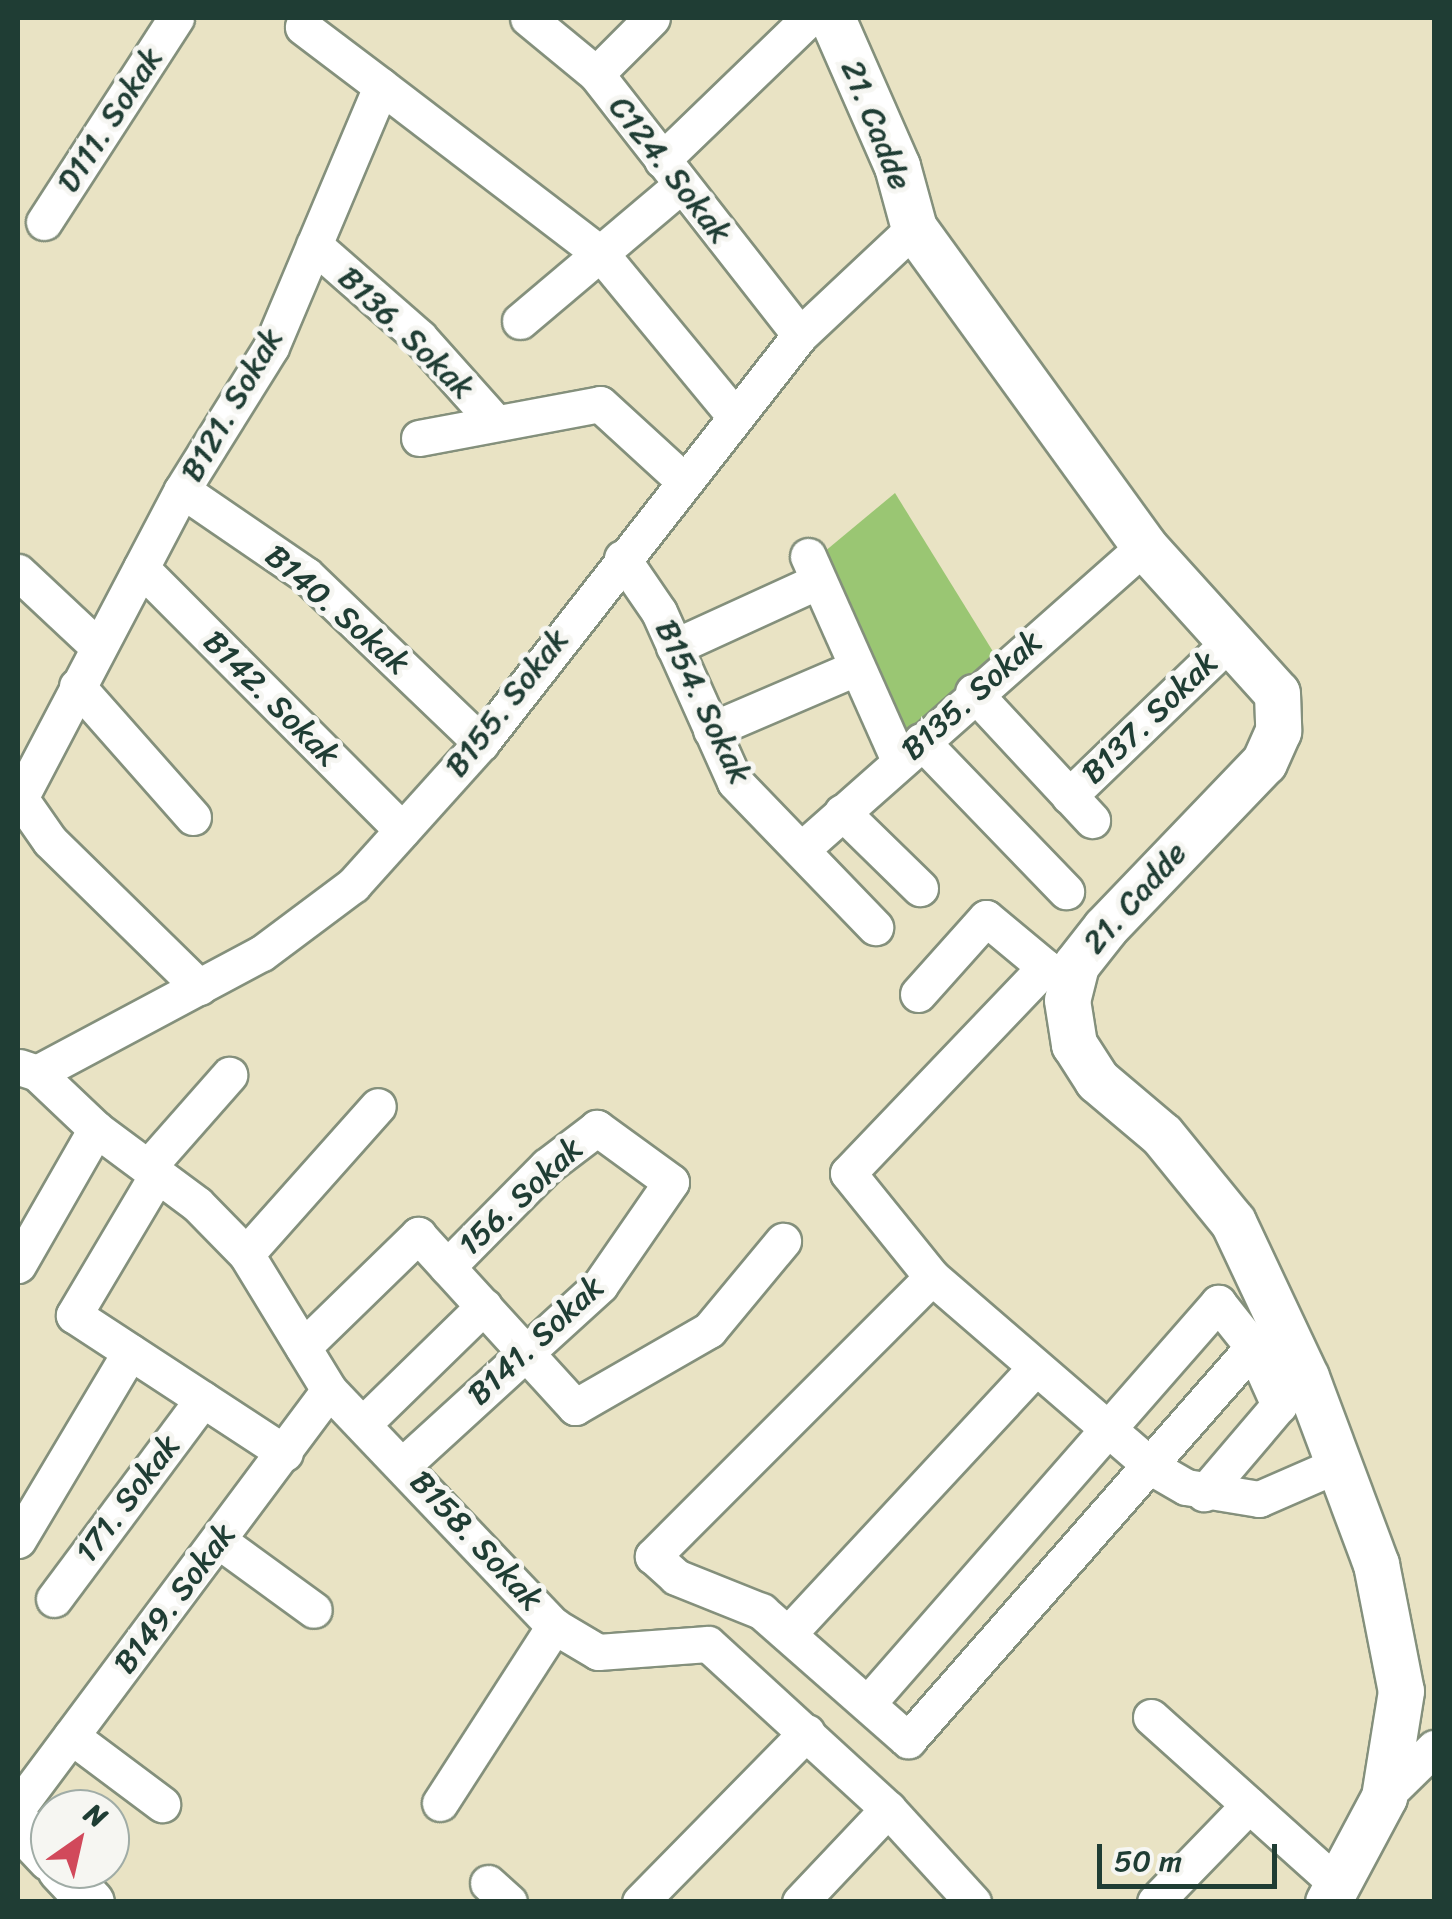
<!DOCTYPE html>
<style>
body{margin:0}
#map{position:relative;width:1452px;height:1919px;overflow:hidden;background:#e9e3c4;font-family:Sriracha,sans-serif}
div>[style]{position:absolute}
.green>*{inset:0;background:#9ac673}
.roads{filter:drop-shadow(2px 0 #84907c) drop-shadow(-2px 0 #84907c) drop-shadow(0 2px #84907c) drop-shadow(0 -2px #84907c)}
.minor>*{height:35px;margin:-17.5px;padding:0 17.5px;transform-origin:17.5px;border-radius:17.5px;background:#fff}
.major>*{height:45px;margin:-22.5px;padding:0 22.5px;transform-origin:22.5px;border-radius:22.5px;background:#fff}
span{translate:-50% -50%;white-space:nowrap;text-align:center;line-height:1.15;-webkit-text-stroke:10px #f6f6f2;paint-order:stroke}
.street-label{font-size:32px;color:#1f3d34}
.frame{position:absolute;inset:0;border:20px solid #1f3d34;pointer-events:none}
.north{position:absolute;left:30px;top:1789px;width:100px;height:100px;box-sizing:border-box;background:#f6f6f2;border:2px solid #a0aca6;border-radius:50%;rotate:34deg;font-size:28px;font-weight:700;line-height:40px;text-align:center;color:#1f3d34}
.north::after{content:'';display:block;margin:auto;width:35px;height:45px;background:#d1495b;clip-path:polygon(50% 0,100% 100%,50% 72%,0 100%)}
.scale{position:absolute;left:1097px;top:1844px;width:180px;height:45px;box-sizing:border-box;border:5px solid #1f3d34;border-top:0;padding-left:12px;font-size:30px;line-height:35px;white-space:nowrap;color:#1f3d34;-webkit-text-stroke:8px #f6f6f2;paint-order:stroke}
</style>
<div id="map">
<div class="green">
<div style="clip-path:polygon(895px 493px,997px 658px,900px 741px,818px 557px)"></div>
</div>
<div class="roads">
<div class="minor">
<div style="left:528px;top:18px;width:88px;rotate:39.5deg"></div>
<div style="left:596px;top:74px;width:331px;rotate:52deg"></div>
<div style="left:596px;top:74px;width:79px;rotate:-45deg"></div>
<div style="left:381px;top:86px;width:277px;rotate:37.4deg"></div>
<div style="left:601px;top:254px;width:207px;rotate:50.5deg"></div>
<div style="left:662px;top:160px;width:204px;rotate:-44deg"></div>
<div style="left:44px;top:222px;width:243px;rotate:-57.1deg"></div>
<div style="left:314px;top:245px;width:140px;rotate:41.2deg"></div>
<div style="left:419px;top:337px;width:115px;rotate:48.2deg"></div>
<div style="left:520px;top:321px;width:211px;rotate:-40.2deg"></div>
<div style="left:419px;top:438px;width:184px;rotate:-10.6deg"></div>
<div style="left:600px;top:404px;width:114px;rotate:42.5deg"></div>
<div style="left:182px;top:490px;width:150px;rotate:34.4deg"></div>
<div style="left:306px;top:575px;width:243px;rotate:43.8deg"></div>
<div style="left:808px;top:556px;width:223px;rotate:66deg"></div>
<div style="left:622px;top:558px;width:65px;rotate:55.6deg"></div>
<div style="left:659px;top:612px;width:186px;rotate:65.9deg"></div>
<div style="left:735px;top:782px;width:202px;rotate:46deg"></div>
<div style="left:141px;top:568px;width:370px;rotate:45.1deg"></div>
<div style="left:18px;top:572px;width:108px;rotate:43.1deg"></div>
<div style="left:674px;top:647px;width:156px;rotate:-24.6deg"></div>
<div style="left:77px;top:686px;width:175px;rotate:48.5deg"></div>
<div style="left:973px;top:692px;width:175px;rotate:47.1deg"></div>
<div style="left:711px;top:730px;width:158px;rotate:-23.2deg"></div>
<div style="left:921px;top:741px;width:209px;rotate:46deg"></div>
<div style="left:1069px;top:796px;width:223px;rotate:-43.9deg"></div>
<div style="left:20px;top:798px;width:52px;rotate:55.1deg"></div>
<div style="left:50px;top:841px;width:209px;rotate:44.4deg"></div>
<div style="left:18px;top:802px;width:352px;rotate:-62.3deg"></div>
<div style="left:182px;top:490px;width:168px;rotate:-58.1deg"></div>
<div style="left:271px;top:347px;width:283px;rotate:-67.1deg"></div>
<div style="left:381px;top:86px;width:98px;rotate:-142.9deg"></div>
<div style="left:842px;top:812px;width:109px;rotate:44.3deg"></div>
<div style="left:802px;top:849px;width:457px;rotate:-41.5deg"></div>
<div style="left:918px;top:994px;width:102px;rotate:-48.2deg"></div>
<div style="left:986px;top:918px;width:77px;rotate:39.7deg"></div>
<div style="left:1045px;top:967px;width:285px;rotate:133.7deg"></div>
<div style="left:848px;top:1173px;width:134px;rotate:51.1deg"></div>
<div style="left:932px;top:1277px;width:292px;rotate:40.8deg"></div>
<div style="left:1153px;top:1468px;width:38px;rotate:30deg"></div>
<div style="left:1186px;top:1487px;width:74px;rotate:9.3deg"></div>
<div style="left:1259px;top:1499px;width:87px;rotate:-23.6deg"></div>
<div style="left:19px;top:1067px;width:19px;rotate:18deg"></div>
<div style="left:37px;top:1073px;width:255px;rotate:-28.1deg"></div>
<div style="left:262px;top:953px;width:114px;rotate:-36.8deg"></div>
<div style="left:353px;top:885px;width:191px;rotate:-48deg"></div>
<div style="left:481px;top:743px;width:518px;rotate:-51.98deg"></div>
<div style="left:800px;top:335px;width:156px;rotate:-43.2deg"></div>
<div style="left:37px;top:1073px;width:81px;rotate:43.5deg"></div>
<div style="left:96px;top:1129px;width:126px;rotate:36.6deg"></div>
<div style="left:197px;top:1204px;width:70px;rotate:45.6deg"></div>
<div style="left:246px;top:1254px;width:159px;rotate:58.6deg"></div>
<div style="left:329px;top:1390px;width:326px;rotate:46.4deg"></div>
<div style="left:554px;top:1626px;width:51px;rotate:30.6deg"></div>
<div style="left:598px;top:1652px;width:110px;rotate:-4.2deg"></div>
<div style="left:708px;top:1644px;width:244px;rotate:42.5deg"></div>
<div style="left:888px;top:1809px;width:126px;rotate:47.6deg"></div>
<div style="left:148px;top:1167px;width:123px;rotate:-48.6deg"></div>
<div style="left:157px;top:1175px;width:163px;rotate:120.7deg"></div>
<div style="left:74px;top:1315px;width:252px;rotate:33.2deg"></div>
<div style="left:246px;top:1254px;width:198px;rotate:-48.3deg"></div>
<div style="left:18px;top:1265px;width:157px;rotate:-60.2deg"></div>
<div style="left:932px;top:1277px;width:395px;rotate:135deg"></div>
<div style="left:653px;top:1556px;width:31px;rotate:42deg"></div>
<div style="left:676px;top:1577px;width:92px;rotate:21.8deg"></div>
<div style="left:761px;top:1611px;width:196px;rotate:41.3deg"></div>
<div style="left:908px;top:1740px;width:523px;rotate:-48.72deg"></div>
<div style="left:303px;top:1347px;width:161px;rotate:-44.2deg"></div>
<div style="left:418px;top:1235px;width:233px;rotate:47.6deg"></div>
<div style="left:575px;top:1407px;width:155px;rotate:-29.9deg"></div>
<div style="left:709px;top:1330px;width:116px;rotate:-50.3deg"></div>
<div style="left:363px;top:1424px;width:169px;rotate:-44.3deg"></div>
<div style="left:403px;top:1465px;width:267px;rotate:-42.4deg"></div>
<div style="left:600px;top:1285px;width:125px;rotate:-55.4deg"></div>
<div style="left:671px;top:1182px;width:92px;rotate:-143.9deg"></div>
<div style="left:597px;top:1128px;width:63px;rotate:142.8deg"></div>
<div style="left:547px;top:1166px;width:142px;rotate:134.7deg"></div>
<div style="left:18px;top:1540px;width:219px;rotate:-59.2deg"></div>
<div style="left:219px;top:1541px;width:117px;rotate:36deg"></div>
<div style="left:54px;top:1599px;width:249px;rotate:-53.3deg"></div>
<div style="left:788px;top:1634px;width:364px;rotate:-47.1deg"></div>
<div style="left:868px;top:1703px;width:532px;rotate:-48.81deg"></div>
<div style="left:1218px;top:1303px;width:56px;rotate:51.5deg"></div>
<div style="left:1253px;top:1347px;width:64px;rotate:65.9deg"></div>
<div style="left:1279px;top:1405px;width:116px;rotate:130.4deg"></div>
<div style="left:1151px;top:1717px;width:250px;rotate:41.9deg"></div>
<div style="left:71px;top:1736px;width:114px;rotate:36.8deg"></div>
<div style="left:1384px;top:1797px;width:70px;rotate:-44.4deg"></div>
<div style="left:440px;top:1803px;width:211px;rotate:-57.2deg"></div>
<div style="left:18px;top:1807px;width:520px;rotate:-53.28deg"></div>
<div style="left:488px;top:1883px;width:28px;rotate:42deg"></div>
<div style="left:640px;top:1902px;width:238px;rotate:-45.5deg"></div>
<div style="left:800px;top:1902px;width:128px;rotate:-46.6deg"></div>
<div style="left:1155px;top:1902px;width:135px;rotate:-45.9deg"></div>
</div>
<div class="major">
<div style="left:832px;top:18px;width:162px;rotate:66.3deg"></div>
<div style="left:897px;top:166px;width:64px;rotate:74.7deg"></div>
<div style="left:914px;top:228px;width:392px;rotate:54.1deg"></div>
<div style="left:1144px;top:546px;width:198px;rotate:47.9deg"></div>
<div style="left:1277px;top:693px;width:38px;rotate:88deg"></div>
<div style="left:1278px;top:731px;width:34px;rotate:114deg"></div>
<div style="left:1264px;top:762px;width:230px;rotate:133.8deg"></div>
<div style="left:1105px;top:928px;width:47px;rotate:128.1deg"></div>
<div style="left:1076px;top:965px;width:36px;rotate:104deg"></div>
<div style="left:1067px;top:1000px;width:45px;rotate:81deg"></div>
<div style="left:1074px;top:1044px;width:43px;rotate:57.4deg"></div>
<div style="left:1097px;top:1080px;width:85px;rotate:40.2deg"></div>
<div style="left:1162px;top:1135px;width:112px;rotate:50.8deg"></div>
<div style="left:1233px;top:1222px;width:171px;rotate:64.8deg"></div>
<div style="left:1306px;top:1377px;width:200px;rotate:69.5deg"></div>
<div style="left:1376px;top:1564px;width:129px;rotate:78.9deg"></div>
<div style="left:1401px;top:1691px;width:107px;rotate:99.1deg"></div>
<div style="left:1384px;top:1797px;width:119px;rotate:118.1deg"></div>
<div style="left:18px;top:1824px;width:47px;rotate:46.7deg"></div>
<div style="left:60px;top:1869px;width:45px;rotate:46.8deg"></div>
</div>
</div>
<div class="street-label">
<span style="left:110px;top:120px;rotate:-57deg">D111. Sokak</span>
<span style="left:876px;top:125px;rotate:68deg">21. Cadde</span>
<span style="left:670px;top:170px;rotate:52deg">C124. Sokak</span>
<span style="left:406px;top:333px;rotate:44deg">B136. Sokak</span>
<span style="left:232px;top:405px;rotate:-60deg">B121. Sokak</span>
<span style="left:337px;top:610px;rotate:41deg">B140. Sokak</span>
<span style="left:972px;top:696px;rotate:-42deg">B135. Sokak</span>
<span style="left:271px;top:699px;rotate:45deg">B142. Sokak</span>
<span style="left:703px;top:702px;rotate:64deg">B154. Sokak</span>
<span style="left:507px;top:703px;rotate:-52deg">B155. Sokak</span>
<span style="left:1150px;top:718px;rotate:-44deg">B137. Sokak</span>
<span style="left:1135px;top:898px;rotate:-48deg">21. Cadde</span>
<span style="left:521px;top:1197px;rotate:-43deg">156. Sokak</span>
<span style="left:536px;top:1341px;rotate:-43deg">B141. Sokak</span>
<span style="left:128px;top:1499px;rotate:-53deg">171. Sokak</span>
<span style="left:476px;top:1541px;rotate:47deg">B158. Sokak</span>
<span style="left:175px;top:1599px;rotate:-53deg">B149. Sokak</span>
</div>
<div class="frame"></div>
<div class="north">N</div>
<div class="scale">50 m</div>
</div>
